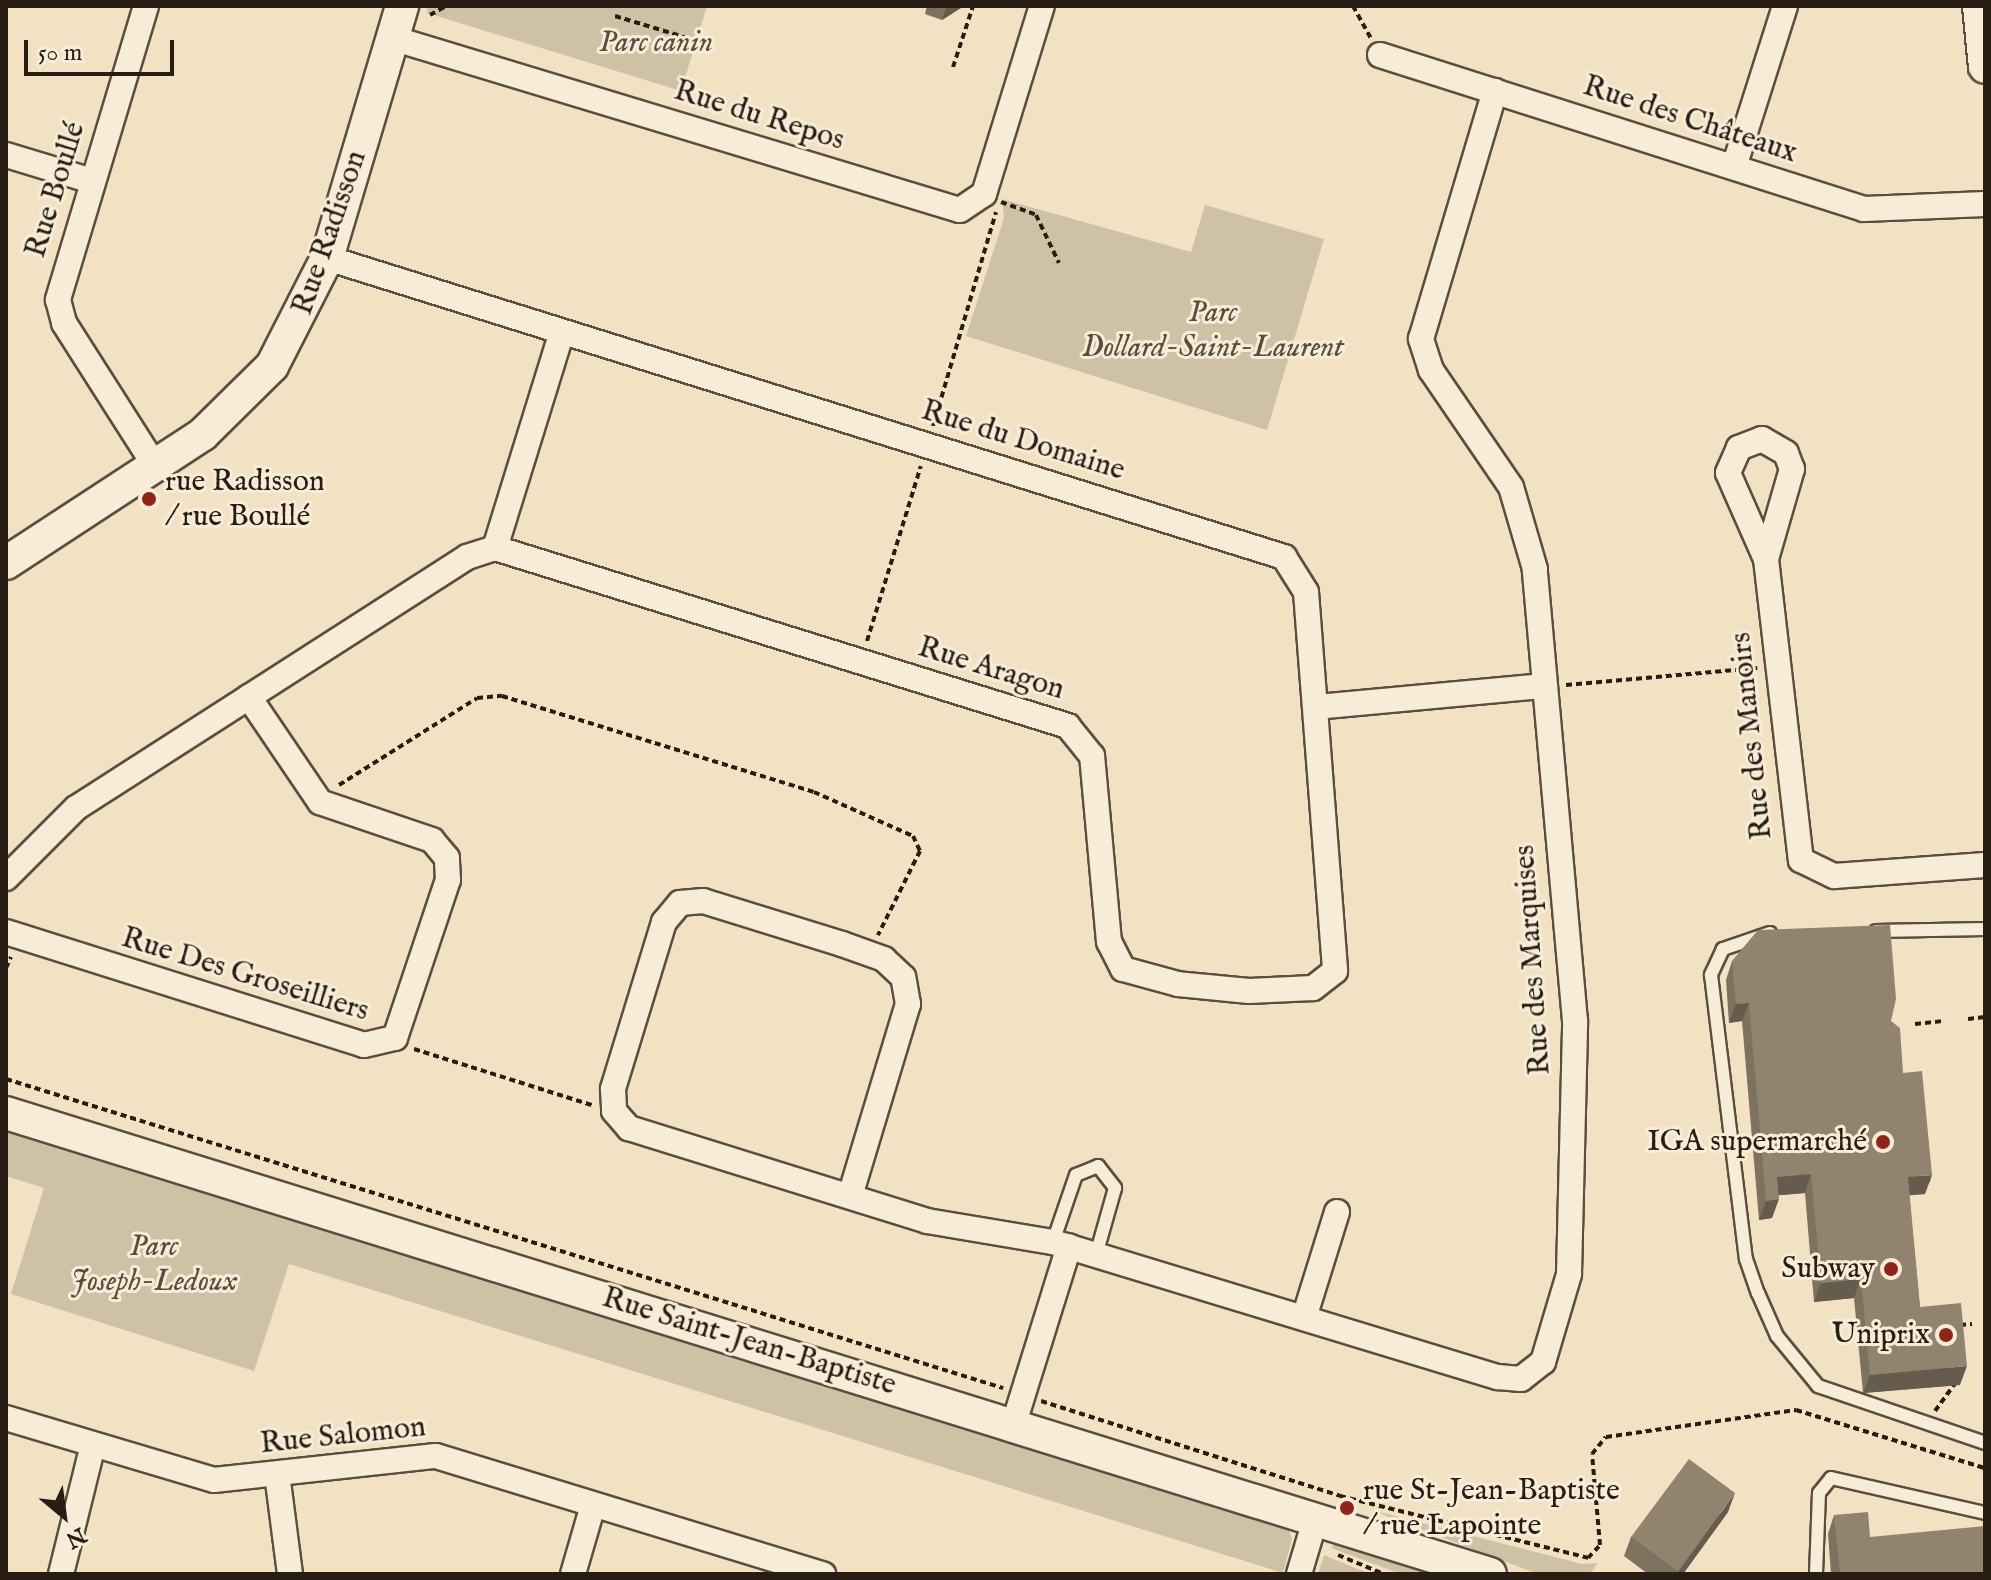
<!DOCTYPE html>
<meta charset="utf-8">
<style>
body{margin:0}
#map{position:relative;width:1991px;height:1580px;overflow:hidden;background:#f2e2c3;font-family:"IM FELL English",serif}
div>[style]{position:absolute}
.green>*{inset:0;background:#cfc1a5}
.path>*{height:4px;margin-top:-2px;transform-origin:0;background:repeating-linear-gradient(90deg,#271d12 0 6px,transparent 0 10px)}
.roads{filter:drop-shadow(2px 0 #5a4e3e) drop-shadow(-2px 0 #5a4e3e) drop-shadow(0 2px #5a4e3e) drop-shadow(0 -2px #5a4e3e)}
.lane>*{height:12px;margin:-6px;padding:0 6px;transform-origin:6px;border-radius:6px;background:#f7ecd8}
.street>*{height:24px;margin:-12px;padding:0 12px;transform-origin:12px;border-radius:12px;background:#f7ecd8}
.secondary>*{height:32px;margin:-16px;padding:0 16px;transform-origin:16px;border-radius:16px;background:#f7ecd8}
.wall>*{inset:0;background:#7d715f}
.shaded-wall>*{inset:0;background:#665c4d}
.building>*{inset:0;background:#91836e}
.dots>*{width:22px;height:22px;translate:-50% -50%;box-sizing:border-box;border:4px solid #f7ecd8;border-radius:50%}
span{translate:-50% -50%;white-space:nowrap;text-align:center;line-height:1.15;-webkit-text-stroke:6px #f7ecd8;paint-order:stroke}
.park-label{font-size:30px;color:#594e3e;font-style:italic}
.street-label{font-size:30px;color:#271d12}
.poi-label{font-size:30px;color:#271d12}
.left{translate:0 -50%;text-align:left}
.right{translate:-100% -50%;text-align:right}
.frame{position:absolute;inset:0;border:8px solid #271d12;pointer-events:none}
.north{position:absolute;left:24px;top:1476px;width:80px;height:80px;-webkit-text-stroke:6px #f7ecd8;paint-order:stroke;rotate:151deg;font-size:22px;font-weight:700;line-height:32px;text-align:center;color:#271d12}
.north::after{content:'';display:block;margin:auto;width:28px;height:36px;background:#271d12;clip-path:polygon(50% 0,100% 100%,50% 72%,0 100%)}
.scale{position:absolute;left:24px;top:40px;width:150px;height:36px;box-sizing:border-box;border:4px solid #271d12;border-top:0;padding-left:10px;font-size:24px;line-height:28px;white-space:nowrap;color:#271d12;-webkit-text-stroke:6px #f7ecd8;paint-order:stroke}
</style>
<div id="map">
<div class="green">
<div style="clip-path:polygon(428px 6px,707px 6px,681px 91px,427px 13px)"></div>
<div style="clip-path:polygon(1002px 199px,1191px 252px,1205px 205px,1324px 239px,1267px 430px,966px 336px,1004px 218px)"></div>
<div style="clip-path:polygon(6px 1128px,1288px 1527px,1292px 1539px,1283px 1573px,289px 1264px,254px 1371px,11px 1294px,44px 1188px,6px 1176px)"></div>
<div style="clip-path:polygon(1368px 1509px,1582px 1564px,1598px 1563px,1590px 1574px,1538px 1574px)"></div>
<div style="clip-path:polygon(1337px 1541px,1450px 1574px,1401px 1574px,1331px 1548px)"></div>
<div style="clip-path:polygon(1324px 1555px,1360px 1570px,1371px 1574px,1318px 1574px)"></div>
</div>
<div class="path">
<div style="left:1353px;top:6px;width:38px;rotate:61deg"></div>
<div style="left:430px;top:15px;width:18px;rotate:-29deg"></div>
<div style="left:615px;top:16px;width:96px;rotate:16.9deg"></div>
<div style="left:953px;top:67px;width:64px;rotate:-71.8deg"></div>
<div style="left:1001px;top:202px;width:37px;rotate:20deg"></div>
<div style="left:1036px;top:215px;width:53px;rotate:64.4deg"></div>
<div style="left:933px;top:426px;width:223px;rotate:-73.6deg"></div>
<div style="left:867px;top:641px;width:183px;rotate:-72.9deg"></div>
<div style="left:1566px;top:685px;width:192px;rotate:-5.1deg"></div>
<div style="left:339px;top:785px;width:163px;rotate:-32.2deg"></div>
<div style="left:477px;top:698px;width:25px;rotate:-5deg"></div>
<div style="left:502px;top:696px;width:326px;rotate:17.1deg"></div>
<div style="left:814px;top:792px;width:108px;rotate:24deg"></div>
<div style="left:913px;top:836px;width:17px;rotate:65deg"></div>
<div style="left:920px;top:851px;width:94px;rotate:116.6deg"></div>
<div style="left:6px;top:968px;width:12px;rotate:-66deg"></div>
<div style="left:1968px;top:1019px;width:17px;rotate:-7deg"></div>
<div style="left:1915px;top:1024px;width:30px;rotate:-6deg"></div>
<div style="left:414px;top:1049px;width:187px;rotate:17.5deg"></div>
<div style="left:6px;top:1079px;width:1044px;rotate:17.22deg"></div>
<div style="left:1922px;top:1193px;width:17px;rotate:-65deg"></div>
<div style="left:1960px;top:1325px;width:12px;rotate:-5deg"></div>
<div style="left:1041px;top:1401px;width:314px;rotate:17.6deg"></div>
<div style="left:1340px;top:1496px;width:256px;rotate:14deg"></div>
<div style="left:1588px;top:1558px;width:18px;rotate:-47deg"></div>
<div style="left:1600px;top:1545px;width:91px;rotate:-95deg"></div>
<div style="left:1592px;top:1454px;width:22px;rotate:-51deg"></div>
<div style="left:1606px;top:1437px;width:192px;rotate:-8.1deg"></div>
<div style="left:1796px;top:1410px;width:198px;rotate:17.1deg"></div>
<div style="left:1935px;top:1411px;width:34px;rotate:-54deg"></div>
<div style="left:1338px;top:1555px;width:50px;rotate:22.4deg"></div>
</div>
<div class="roads">
<div class="lane">
<div style="left:1876px;top:931px;width:109px;rotate:-1.1deg"></div>
<div style="left:1770px;top:933px;width:50px;rotate:161.2deg"></div>
<div style="left:1723px;top:949px;width:29px;rotate:115deg"></div>
<div style="left:1711px;top:975px;width:286px;rotate:83deg"></div>
<div style="left:1746px;top:1259px;width:36px;rotate:71deg"></div>
<div style="left:1758px;top:1293px;width:47px;rotate:66.2deg"></div>
<div style="left:1777px;top:1336px;width:65px;rotate:50.6deg"></div>
<div style="left:1818px;top:1386px;width:176px;rotate:18.8deg"></div>
<div style="left:1053px;top:1242px;width:71px;rotate:-71.1deg"></div>
<div style="left:1076px;top:1175px;width:24px;rotate:-22deg"></div>
<div style="left:1098px;top:1166px;width:28px;rotate:52deg"></div>
<div style="left:1115px;top:1188px;width:70px;rotate:105.8deg"></div>
<div style="left:1816px;top:1574px;width:81px;rotate:-87.9deg"></div>
<div style="left:1819px;top:1493px;width:19px;rotate:-51deg"></div>
<div style="left:1831px;top:1478px;width:158px;rotate:12.8deg"></div>
</div>
<div class="street">
<div style="left:146px;top:6px;width:307px;rotate:106.7deg"></div>
<div style="left:58px;top:300px;width:24px;rotate:75deg"></div>
<div style="left:64px;top:323px;width:169px;rotate:57.5deg"></div>
<div style="left:392px;top:38px;width:593px;rotate:16.85deg"></div>
<div style="left:960px;top:210px;width:29px;rotate:-34deg"></div>
<div style="left:984px;top:194px;width:197px;rotate:-72.9deg"></div>
<div style="left:1380px;top:55px;width:508px;rotate:17.65deg"></div>
<div style="left:1864px;top:209px;width:121px;rotate:-2.4deg"></div>
<div style="left:6px;top:155px;width:90px;rotate:16.8deg"></div>
<div style="left:1734px;top:167px;width:169px;rotate:-72.4deg"></div>
<div style="left:327px;top:258px;width:1003px;rotate:17.35deg"></div>
<div style="left:1284px;top:557px;width:41px;rotate:57.8deg"></div>
<div style="left:1306px;top:592px;width:380px;rotate:85.6deg"></div>
<div style="left:1335px;top:971px;width:28px;rotate:142deg"></div>
<div style="left:1313px;top:988px;width:64px;rotate:177.3deg"></div>
<div style="left:1249px;top:991px;width:71px;rotate:-174.4deg"></div>
<div style="left:1178px;top:984px;width:57px;rotate:-164.7deg"></div>
<div style="left:1123px;top:969px;width:30px;rotate:-117deg"></div>
<div style="left:1109px;top:942px;width:187px;rotate:-95.2deg"></div>
<div style="left:1092px;top:756px;width:38px;rotate:-129deg"></div>
<div style="left:1068px;top:726px;width:600px;rotate:-162.74deg"></div>
<div style="left:1766px;top:559px;width:94px;rotate:-73.9deg"></div>
<div style="left:1792px;top:469px;width:17px;rotate:-111deg"></div>
<div style="left:1786px;top:453px;width:28px;rotate:-150deg"></div>
<div style="left:1762px;top:439px;width:25px;rotate:159deg"></div>
<div style="left:1739px;top:448px;width:27px;rotate:114deg"></div>
<div style="left:1728px;top:473px;width:94px;rotate:66.2deg"></div>
<div style="left:1766px;top:559px;width:303px;rotate:83.4deg"></div>
<div style="left:1801px;top:860px;width:37px;rotate:26deg"></div>
<div style="left:1834px;top:876px;width:151px;rotate:-4.2deg"></div>
<div style="left:1316px;top:707px;width:228px;rotate:-5.3deg"></div>
<div style="left:6px;top:878px;width:99px;rotate:-45deg"></div>
<div style="left:76px;top:808px;width:465px;rotate:-32.7deg"></div>
<div style="left:467px;top:557px;width:29px;rotate:-18deg"></div>
<div style="left:495px;top:548px;width:226px;rotate:-72.8deg"></div>
<div style="left:6px;top:932px;width:375px;rotate:17.5deg"></div>
<div style="left:364px;top:1045px;width:32px;rotate:-13deg"></div>
<div style="left:395px;top:1038px;width:167px;rotate:-71.5deg"></div>
<div style="left:448px;top:880px;width:22px;rotate:-93deg"></div>
<div style="left:447px;top:858px;width:23px;rotate:-130deg"></div>
<div style="left:432px;top:840px;width:118px;rotate:-161.3deg"></div>
<div style="left:320px;top:802px;width:127px;rotate:-124.1deg"></div>
<div style="left:850px;top:1196px;width:201px;rotate:-73.2deg"></div>
<div style="left:908px;top:1004px;width:27px;rotate:-100deg"></div>
<div style="left:903px;top:977px;width:26px;rotate:-137deg"></div>
<div style="left:884px;top:959px;width:45px;rotate:-160.3deg"></div>
<div style="left:842px;top:944px;width:145px;rotate:-162.8deg"></div>
<div style="left:703px;top:901px;width:23px;rotate:175deg"></div>
<div style="left:680px;top:903px;width:25px;rotate:130deg"></div>
<div style="left:664px;top:922px;width:175px;rotate:107deg"></div>
<div style="left:613px;top:1089px;width:22px;rotate:87deg"></div>
<div style="left:614px;top:1111px;width:23px;rotate:49deg"></div>
<div style="left:629px;top:1128px;width:312px;rotate:17.3deg"></div>
<div style="left:927px;top:1221px;width:128px;rotate:9.5deg"></div>
<div style="left:1053px;top:1242px;width:465px;rotate:16.9deg"></div>
<div style="left:1498px;top:1377px;width:23px;rotate:5deg"></div>
<div style="left:1521px;top:1379px;width:28px;rotate:-38deg"></div>
<div style="left:1543px;top:1362px;width:92px;rotate:-73.5deg"></div>
<div style="left:1569px;top:1274px;width:253px;rotate:-88.6deg"></div>
<div style="left:1575px;top:1021px;width:454px;rotate:-95.1deg"></div>
<div style="left:1535px;top:569px;width:85px;rotate:-106.3deg"></div>
<div style="left:1511px;top:487px;width:142px;rotate:-124.4deg"></div>
<div style="left:1431px;top:370px;width:33px;rotate:-108deg"></div>
<div style="left:1421px;top:339px;width:259px;rotate:-73.4deg"></div>
<div style="left:1304px;top:1318px;width:111px;rotate:-72.7deg"></div>
<div style="left:6px;top:1418px;width:217px;rotate:16.6deg"></div>
<div style="left:214px;top:1480px;width:223px;rotate:-6.2deg"></div>
<div style="left:436px;top:1456px;width:405px;rotate:17deg"></div>
<div style="left:1014px;top:1423px;width:185px;rotate:-72.7deg"></div>
<div style="left:277px;top:1474px;width:101px;rotate:82.6deg"></div>
<div style="left:61px;top:1574px;width:133px;rotate:-76.1deg"></div>
<div style="left:573px;top:1574px;width:72px;rotate:-73.8deg"></div>
<div style="left:1299px;top:1574px;width:59px;rotate:-73.4deg"></div>
</div>
<div class="secondary">
<div style="left:1979px;top:6px;width:61px;rotate:84.4deg"></div>
<div style="left:6px;top:563px;width:235px;rotate:-33.2deg"></div>
<div style="left:203px;top:434px;width:97px;rotate:-44.6deg"></div>
<div style="left:272px;top:366px;width:121px;rotate:-63deg"></div>
<div style="left:327px;top:258px;width:263px;rotate:-73.4deg"></div>
<div style="left:6px;top:1113px;width:1554px;rotate:17.26deg"></div>
</div>
</div>
<div class="wall">
<div style="clip-path:polygon(927px 6px,964px 6px,942px 20px,925px 14px)"></div>
<div style="clip-path:polygon(1732px 961px,1891px 1021px,1903px 1073px,1925px 1194px,1909px 1195px,1920px 1307px,1960px 1385px,1863px 1393px,1854px 1298px,1814px 1302px,1805px 1193px,1779px 1195px,1772px 1218px,1759px 1220px,1742px 1021px,1729px 1023px,1726px 980px)"></div>
<div style="clip-path:polygon(1728px 1512px,1683px 1574px,1648px 1574px,1624px 1556px,1631px 1537px)"></div>
<div style="clip-path:polygon(1834px 1515px,1870px 1537px,1985px 1574px,1831px 1574px,1828px 1534px)"></div>
</div>
<div class="shaded-wall">
<div style="clip-path:polygon(947px 6px,964px 6px,942px 20px)"></div>
<div style="clip-path:polygon(1749px 1003px,1742px 1021px,1729px 1023px,1736px 1004px)"></div>
<div style="clip-path:polygon(1811px 1174px,1805px 1193px,1771px 1196px,1777px 1177px)"></div>
<div style="clip-path:polygon(1932px 1175px,1925px 1194px,1901px 1196px,1908px 1177px)"></div>
<div style="clip-path:polygon(1779px 1199px,1772px 1218px,1759px 1220px,1766px 1201px)"></div>
<div style="clip-path:polygon(1861px 1279px,1854px 1298px,1814px 1302px,1821px 1283px)"></div>
<div style="clip-path:polygon(1967px 1366px,1960px 1385px,1863px 1393px,1870px 1375px)"></div>
<div style="clip-path:polygon(1735px 1493px,1728px 1512px,1683px 1574px,1677px 1574px)"></div>
</div>
<div class="building">
<div style="clip-path:polygon(1890px 925px,1896px 999px,1891px 1021px,1900px 1028px,1903px 1073px,1922px 1071px,1932px 1175px,1908px 1177px,1920px 1307px,1961px 1303px,1967px 1366px,1870px 1375px,1861px 1279px,1821px 1283px,1811px 1174px,1777px 1177px,1779px 1199px,1766px 1201px,1749px 1003px,1736px 1004px,1732px 961px,1758px 930px)"></div>
<div style="clip-path:polygon(1689px 1459px,1735px 1493px,1678px 1571px,1631px 1537px)"></div>
<div style="clip-path:polygon(1868px 1512px,1870px 1537px,1985px 1526px,1985px 1574px,1840px 1574px,1834px 1515px)"></div>
</div>
<div class="dots">
<div style="left:149px;top:499px;background:#8f2418"></div>
<div style="left:1883px;top:1142px;background:#8f2418"></div>
<div style="left:1891px;top:1269px;background:#8f2418"></div>
<div style="left:1946px;top:1335px;background:#8f2418"></div>
<div style="left:1347px;top:1508px;background:#8f2418"></div>
</div>
<div class="park-label">
<span style="left:656px;top:43px">Parc canin</span>
<span style="left:1213px;top:330px">Parc<br>Dollard-Saint-Laurent</span>
<span style="left:154px;top:1264px">Parc<br>Joseph-Ledoux</span>
</div>
<div class="street-label">
<span style="left:759px;top:116px;rotate:17deg">Rue du Repos</span>
<span style="left:1690px;top:120px;rotate:18deg">Rue des Châteaux</span>
<span style="left:56px;top:190px;rotate:-73deg">Rue Boullé</span>
<span style="left:330px;top:233px;rotate:-71deg">Rue Radisson</span>
<span style="left:1023px;top:441px;rotate:17deg">Rue du Domaine</span>
<span style="left:991px;top:669px;rotate:17deg">Rue Aragon</span>
<span style="left:1752px;top:736px;rotate:-96deg">Rue des Manoirs</span>
<span style="left:1533px;top:960px;rotate:-94deg">Rue des Marquises</span>
<span style="left:245px;top:975px;rotate:17deg">Rue Des Groseilliers</span>
<span style="left:749px;top:1342px;rotate:17deg">Rue Saint-Jean-Baptiste</span>
<span style="left:343px;top:1436px;rotate:-6deg">Rue Salomon</span>
</div>
<div class="poi-label">
<span class="left" style="left:165px;top:499px">rue Radisson<br>/ rue Boullé</span>
<span class="right" style="left:1867px;top:1142px">IGA supermarché</span>
<span class="right" style="left:1875px;top:1269px">Subway</span>
<span class="right" style="left:1930px;top:1335px">Uniprix</span>
<span class="left" style="left:1363px;top:1508px">rue St-Jean-Baptiste<br>/ rue Lapointe</span>
</div>
<div class="frame"></div>
<div class="north">N</div>
<div class="scale">50 m</div>
</div>
